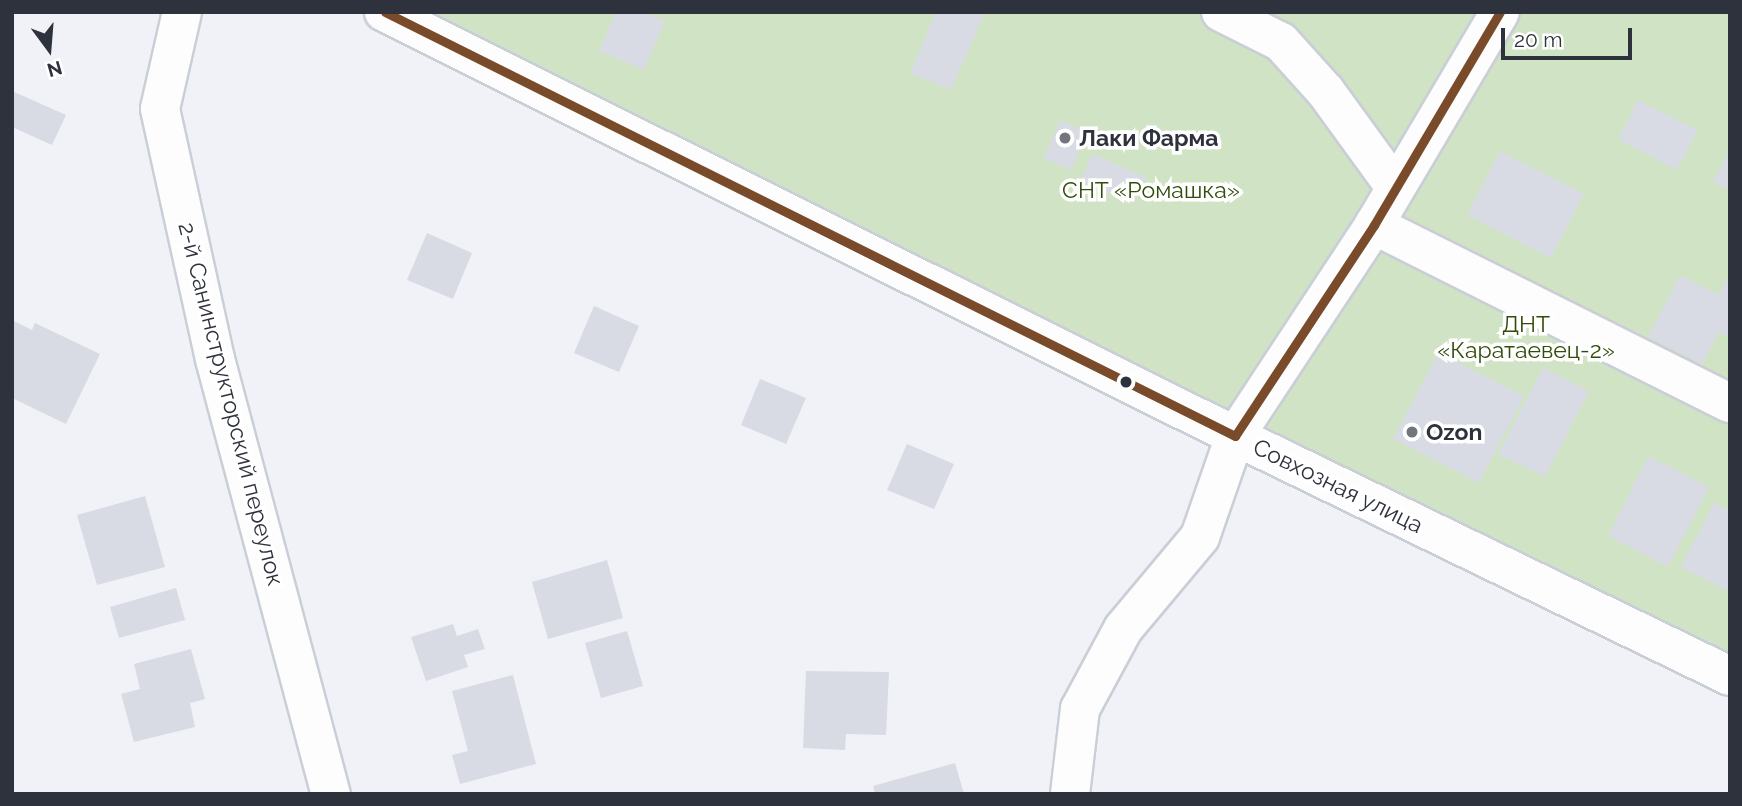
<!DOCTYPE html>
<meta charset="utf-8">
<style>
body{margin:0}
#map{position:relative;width:1742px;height:806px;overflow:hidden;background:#f0f2f8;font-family:Raleway,sans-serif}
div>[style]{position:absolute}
.green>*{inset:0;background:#d1e3c5}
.building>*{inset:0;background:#d8dbe3}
.roads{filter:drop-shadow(2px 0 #caced6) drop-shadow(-2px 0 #caced6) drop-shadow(0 2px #caced6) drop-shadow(0 -2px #caced6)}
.minor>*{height:38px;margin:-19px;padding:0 19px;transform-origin:19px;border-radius:19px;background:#fdfdfe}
.tertiary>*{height:38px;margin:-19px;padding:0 19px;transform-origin:19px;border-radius:19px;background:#fdfdfe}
.bus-1>*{height:9px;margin:-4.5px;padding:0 4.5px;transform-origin:4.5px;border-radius:4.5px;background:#7a4b2a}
.dots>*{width:19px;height:19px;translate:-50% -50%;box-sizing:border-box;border:4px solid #fff;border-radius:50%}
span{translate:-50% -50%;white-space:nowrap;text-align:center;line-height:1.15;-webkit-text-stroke:7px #fff;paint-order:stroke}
.poi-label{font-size:23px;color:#2e323d;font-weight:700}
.left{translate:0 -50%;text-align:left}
.park-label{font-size:23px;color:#314c0a}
.street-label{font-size:23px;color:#2e323d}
.frame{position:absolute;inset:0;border:14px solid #2e323d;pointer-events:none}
.north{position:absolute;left:14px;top:14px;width:70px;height:70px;-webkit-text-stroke:5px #fff;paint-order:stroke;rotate:164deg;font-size:19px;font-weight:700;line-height:28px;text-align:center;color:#2e323d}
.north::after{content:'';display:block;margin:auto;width:24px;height:32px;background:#2e323d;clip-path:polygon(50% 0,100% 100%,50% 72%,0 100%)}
.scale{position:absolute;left:1501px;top:28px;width:131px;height:32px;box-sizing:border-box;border:4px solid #2e323d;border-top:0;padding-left:9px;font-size:21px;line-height:24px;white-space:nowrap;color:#2e323d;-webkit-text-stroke:5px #fff;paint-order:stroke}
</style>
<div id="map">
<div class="green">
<div style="clip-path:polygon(415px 12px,1730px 12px,1730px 654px,1195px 412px)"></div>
</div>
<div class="building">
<div style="clip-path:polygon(616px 12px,644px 12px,665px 21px,644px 70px,599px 51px)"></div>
<div style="clip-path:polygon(936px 12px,985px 12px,951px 90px,910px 73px)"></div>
<div style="clip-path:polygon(12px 91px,66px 115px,52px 145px,12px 127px)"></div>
<div style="clip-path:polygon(1638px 100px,1698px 130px,1677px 170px,1618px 139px)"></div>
<div style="clip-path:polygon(1060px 120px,1087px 132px,1071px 170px,1044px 159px)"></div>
<div style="clip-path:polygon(1730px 150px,1730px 191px,1713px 182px)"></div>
<div style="clip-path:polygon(1500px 151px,1584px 194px,1551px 258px,1467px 215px)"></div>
<div style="clip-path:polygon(1092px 154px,1146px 177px,1134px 203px,1081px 181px)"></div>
<div style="clip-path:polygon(427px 233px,472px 253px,453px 299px,407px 280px)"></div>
<div style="clip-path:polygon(1730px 274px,1730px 337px,1719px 332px,1702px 364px,1648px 337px,1680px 275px,1719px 295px)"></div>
<div style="clip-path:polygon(594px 306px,639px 326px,619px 372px,574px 353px)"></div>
<div style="clip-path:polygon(14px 321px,32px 330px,35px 323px,100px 354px,66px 424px,12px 398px)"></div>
<div style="clip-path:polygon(1438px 353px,1524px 396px,1479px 483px,1393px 439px)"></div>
<div style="clip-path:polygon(1543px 368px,1589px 391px,1545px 477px,1498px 454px)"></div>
<div style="clip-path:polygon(760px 379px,806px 398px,786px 444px,741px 425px)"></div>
<div style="clip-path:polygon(907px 444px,954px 464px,934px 509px,887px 490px)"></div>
<div style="clip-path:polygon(1648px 456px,1709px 487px,1668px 567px,1608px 536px)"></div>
<div style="clip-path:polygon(145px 496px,165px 567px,97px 585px,77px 515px)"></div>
<div style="clip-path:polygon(1714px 503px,1730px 511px,1730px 592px,1681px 567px)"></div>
<div style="clip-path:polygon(607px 560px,623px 618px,548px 639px,532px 582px)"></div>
<div style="clip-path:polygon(176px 588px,185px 620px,119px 638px,110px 607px)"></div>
<div style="clip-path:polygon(453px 624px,457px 636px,478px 629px,485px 649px,464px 655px,468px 667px,426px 681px,411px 637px)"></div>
<div style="clip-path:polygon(627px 631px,643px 686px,601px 698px,585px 643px)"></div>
<div style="clip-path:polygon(191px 649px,205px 699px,190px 703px,195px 727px,134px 742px,121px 694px,140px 689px,134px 664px)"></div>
<div style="clip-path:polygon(806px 671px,889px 672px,886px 735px,846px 734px,845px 750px,803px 748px)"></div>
<div style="clip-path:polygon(513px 675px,536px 764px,460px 784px,452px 755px,468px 751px,452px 691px)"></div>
<div style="clip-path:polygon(955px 763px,964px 794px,875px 794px,873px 786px)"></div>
</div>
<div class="roads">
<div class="minor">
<div style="left:182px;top:12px;width:99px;rotate:102.8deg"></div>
<div style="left:160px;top:109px;width:256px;rotate:77.6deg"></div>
<div style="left:215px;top:359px;width:450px;rotate:75.1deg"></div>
<div style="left:1221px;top:12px;width:67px;rotate:26.6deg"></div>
<div style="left:1281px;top:42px;width:67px;rotate:48deg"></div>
<div style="left:1326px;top:92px;width:117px;rotate:54deg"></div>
<div style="left:1374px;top:225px;width:398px;rotate:26.6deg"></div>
<div style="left:1235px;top:436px;width:550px;rotate:25.87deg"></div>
<div style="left:1070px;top:794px;width:86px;rotate:-83.3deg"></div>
<div style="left:1080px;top:709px;width:91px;rotate:-61.7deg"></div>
<div style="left:1123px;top:629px;width:120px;rotate:-50.1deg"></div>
<div style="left:1200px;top:537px;width:107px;rotate:-70.9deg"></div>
<div style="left:1235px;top:436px;width:253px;rotate:-56.6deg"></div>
<div style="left:1374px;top:225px;width:247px;rotate:-59.4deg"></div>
</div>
<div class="tertiary">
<div style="left:384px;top:12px;width:951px;rotate:26.48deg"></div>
</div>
</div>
<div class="bus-1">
<div style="left:385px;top:12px;width:950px;rotate:26.51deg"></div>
<div style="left:1235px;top:436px;width:253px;rotate:-56.6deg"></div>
<div style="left:1374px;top:225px;width:247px;rotate:-59.4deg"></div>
</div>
<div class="dots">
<div style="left:1065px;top:138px;background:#72757e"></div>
<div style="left:1126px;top:382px;background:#2e323d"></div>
<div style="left:1412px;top:432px;background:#72757e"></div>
</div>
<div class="poi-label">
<span class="left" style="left:1079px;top:138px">Лаки Фарма</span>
<span class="left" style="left:1426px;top:432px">Ozon</span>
</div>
<div class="park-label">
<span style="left:1151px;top:190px">СНТ «Ромашка»</span>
<span style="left:1526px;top:337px">ДНТ<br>«Каратаевец-2»</span>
</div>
<div class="street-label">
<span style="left:231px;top:404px;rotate:76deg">2-й Санинструкторский переулок</span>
<span style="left:1338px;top:486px;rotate:26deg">Совхозная улица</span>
</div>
<div class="frame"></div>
<div class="north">N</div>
<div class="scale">20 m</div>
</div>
